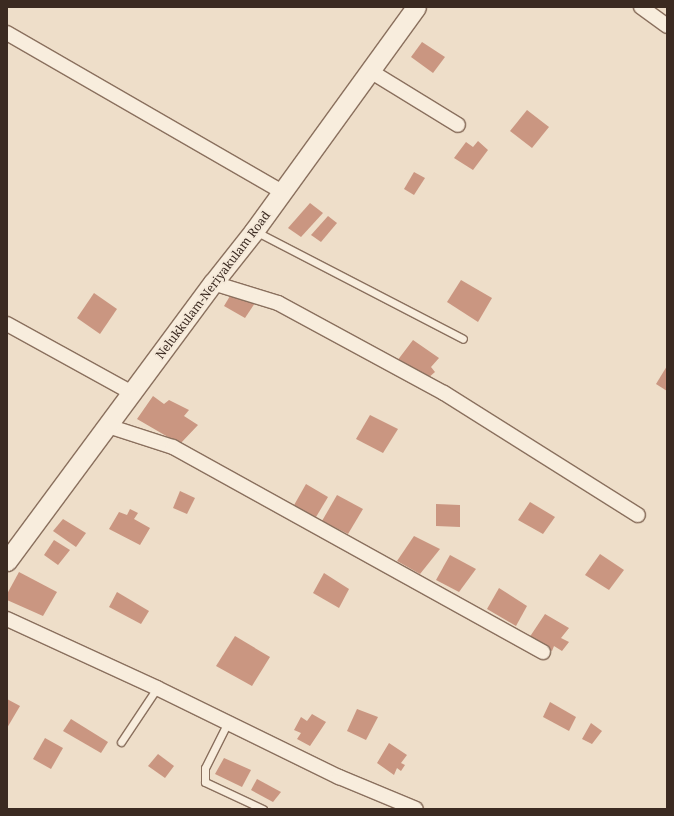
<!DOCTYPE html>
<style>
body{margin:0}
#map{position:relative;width:674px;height:816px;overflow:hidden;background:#eedec9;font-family:"Noto Serif",serif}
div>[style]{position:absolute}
.building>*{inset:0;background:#ca9681}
.roads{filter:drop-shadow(1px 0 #8a705e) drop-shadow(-1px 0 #8a705e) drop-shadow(0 1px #8a705e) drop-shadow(0 -1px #8a705e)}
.lane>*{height:7px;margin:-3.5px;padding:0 3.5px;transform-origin:3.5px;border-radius:3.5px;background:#f8eddd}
.street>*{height:14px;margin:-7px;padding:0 7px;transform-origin:7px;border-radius:7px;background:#f8eddd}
.secondary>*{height:19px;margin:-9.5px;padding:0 9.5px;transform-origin:9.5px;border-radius:9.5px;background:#f8eddd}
span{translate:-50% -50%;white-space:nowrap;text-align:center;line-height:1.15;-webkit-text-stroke:4px #f5e9d9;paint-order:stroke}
.street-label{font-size:12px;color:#3b2a21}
.frame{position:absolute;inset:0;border:8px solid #3b2a21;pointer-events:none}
</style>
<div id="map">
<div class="building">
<div style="clip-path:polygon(422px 42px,445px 57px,433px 73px,411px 57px)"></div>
<div style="clip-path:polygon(527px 110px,549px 127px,532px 148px,510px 131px)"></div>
<div style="clip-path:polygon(478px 141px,488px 150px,473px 170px,454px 158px,466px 142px,473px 147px)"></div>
<div style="clip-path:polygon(414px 172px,425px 178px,414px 195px,404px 189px)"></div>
<div style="clip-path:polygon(310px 203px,323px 213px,301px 237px,288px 228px)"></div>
<div style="clip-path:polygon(328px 216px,337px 223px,321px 242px,311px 235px)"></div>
<div style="clip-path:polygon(461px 280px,492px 298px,478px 322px,447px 302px)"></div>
<div style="clip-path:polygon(233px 291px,255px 303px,245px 318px,224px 306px)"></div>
<div style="clip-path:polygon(94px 293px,117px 309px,100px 334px,77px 318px)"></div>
<div style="clip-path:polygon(413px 340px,439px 358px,431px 367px,435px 372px,428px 378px,397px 361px)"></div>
<div style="clip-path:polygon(667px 366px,667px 391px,656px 384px)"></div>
<div style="clip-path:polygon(153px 396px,164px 404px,169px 400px,189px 410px,184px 416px,198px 425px,180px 444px,137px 419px)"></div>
<div style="clip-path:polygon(370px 415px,398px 429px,383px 453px,356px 439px)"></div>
<div style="clip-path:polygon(306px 484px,328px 497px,316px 517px,293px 507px)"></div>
<div style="clip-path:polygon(180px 491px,195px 498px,187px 514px,173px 508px)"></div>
<div style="clip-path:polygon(337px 495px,363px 509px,348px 534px,322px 521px)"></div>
<div style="clip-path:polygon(530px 502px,555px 517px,543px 534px,518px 520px)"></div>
<div style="clip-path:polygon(436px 504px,460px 505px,460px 527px,436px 526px)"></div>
<div style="clip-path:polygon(130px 509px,138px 513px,134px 519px,150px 528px,140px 545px,109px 529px,119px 512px,127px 515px)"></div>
<div style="clip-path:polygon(63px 519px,86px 533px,76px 547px,53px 531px)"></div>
<div style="clip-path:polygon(414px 536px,440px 549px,420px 574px,397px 561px)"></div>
<div style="clip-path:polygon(54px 540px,70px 550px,58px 565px,44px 555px)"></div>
<div style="clip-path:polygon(600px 554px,624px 570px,609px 590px,585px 575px)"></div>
<div style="clip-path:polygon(450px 555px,476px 569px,459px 592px,436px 580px)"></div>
<div style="clip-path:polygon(19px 572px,57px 592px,43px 616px,7px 600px,7px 594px)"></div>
<div style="clip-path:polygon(324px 573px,349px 589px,339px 608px,313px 593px)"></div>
<div style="clip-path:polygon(499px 588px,527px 606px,516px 626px,487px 609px)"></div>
<div style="clip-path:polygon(117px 592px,149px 611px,141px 624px,109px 607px)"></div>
<div style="clip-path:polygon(545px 614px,569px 628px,561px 638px,569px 642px,562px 651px,554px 646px,552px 651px,529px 638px)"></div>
<div style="clip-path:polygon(235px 636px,270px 657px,252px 686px,216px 666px)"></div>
<div style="clip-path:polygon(7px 699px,20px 706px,7px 728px)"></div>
<div style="clip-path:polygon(550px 702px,576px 717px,569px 731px,543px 717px)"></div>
<div style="clip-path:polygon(357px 709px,378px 717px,366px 740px,347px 731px)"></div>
<div style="clip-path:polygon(312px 714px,326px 722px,310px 746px,297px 739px,301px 733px,294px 730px,301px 717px,307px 721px)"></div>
<div style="clip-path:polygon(71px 719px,108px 742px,101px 753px,63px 731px)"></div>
<div style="clip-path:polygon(591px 723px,602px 731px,592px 744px,582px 739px)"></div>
<div style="clip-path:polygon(45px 738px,63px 748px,51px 769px,33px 759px)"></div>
<div style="clip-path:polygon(389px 743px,407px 755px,401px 763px,405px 765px,401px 771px,397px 768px,394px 775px,377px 763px)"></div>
<div style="clip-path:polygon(158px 754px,174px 766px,165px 778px,148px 766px)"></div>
<div style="clip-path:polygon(224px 758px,251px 770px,242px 787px,215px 774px)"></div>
<div style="clip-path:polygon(257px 779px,281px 792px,273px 802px,251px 790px)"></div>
</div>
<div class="roads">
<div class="lane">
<div style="left:255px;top:231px;width:234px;rotate:27.4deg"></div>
<div style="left:228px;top:722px;width:51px;rotate:116.6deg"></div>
<div style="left:205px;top:768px;width:14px;rotate:90deg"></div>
<div style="left:205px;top:782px;width:64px;rotate:25deg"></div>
<div style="left:121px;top:742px;width:65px;rotate:-56.3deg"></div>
</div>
<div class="street">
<div style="left:641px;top:7px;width:32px;rotate:36deg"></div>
<div style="left:7px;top:33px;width:318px;rotate:30deg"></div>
<div style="left:370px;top:71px;width:103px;rotate:31.5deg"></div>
<div style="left:213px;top:283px;width:68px;rotate:17.1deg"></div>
<div style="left:278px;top:303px;width:189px;rotate:28.5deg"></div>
<div style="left:444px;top:393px;width:229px;rotate:32.2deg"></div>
<div style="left:7px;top:324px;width:143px;rotate:28.9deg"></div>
<div style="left:108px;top:426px;width:68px;rotate:17.9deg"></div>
<div style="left:173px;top:447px;width:423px;rotate:29deg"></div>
<div style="left:7px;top:619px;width:165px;rotate:24.7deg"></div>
<div style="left:157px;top:688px;width:203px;rotate:26.1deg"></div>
<div style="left:339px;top:777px;width:83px;rotate:22.6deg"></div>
</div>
<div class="secondary">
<div style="left:7px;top:561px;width:346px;rotate:-53.5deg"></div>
<div style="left:213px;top:283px;width:66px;rotate:-51.7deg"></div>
<div style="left:254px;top:231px;width:276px;rotate:-54.1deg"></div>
</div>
</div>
<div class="street-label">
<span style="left:213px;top:285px;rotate:-53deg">Nelukkulam-Neriyakulam Road</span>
</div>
<div class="frame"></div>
</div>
